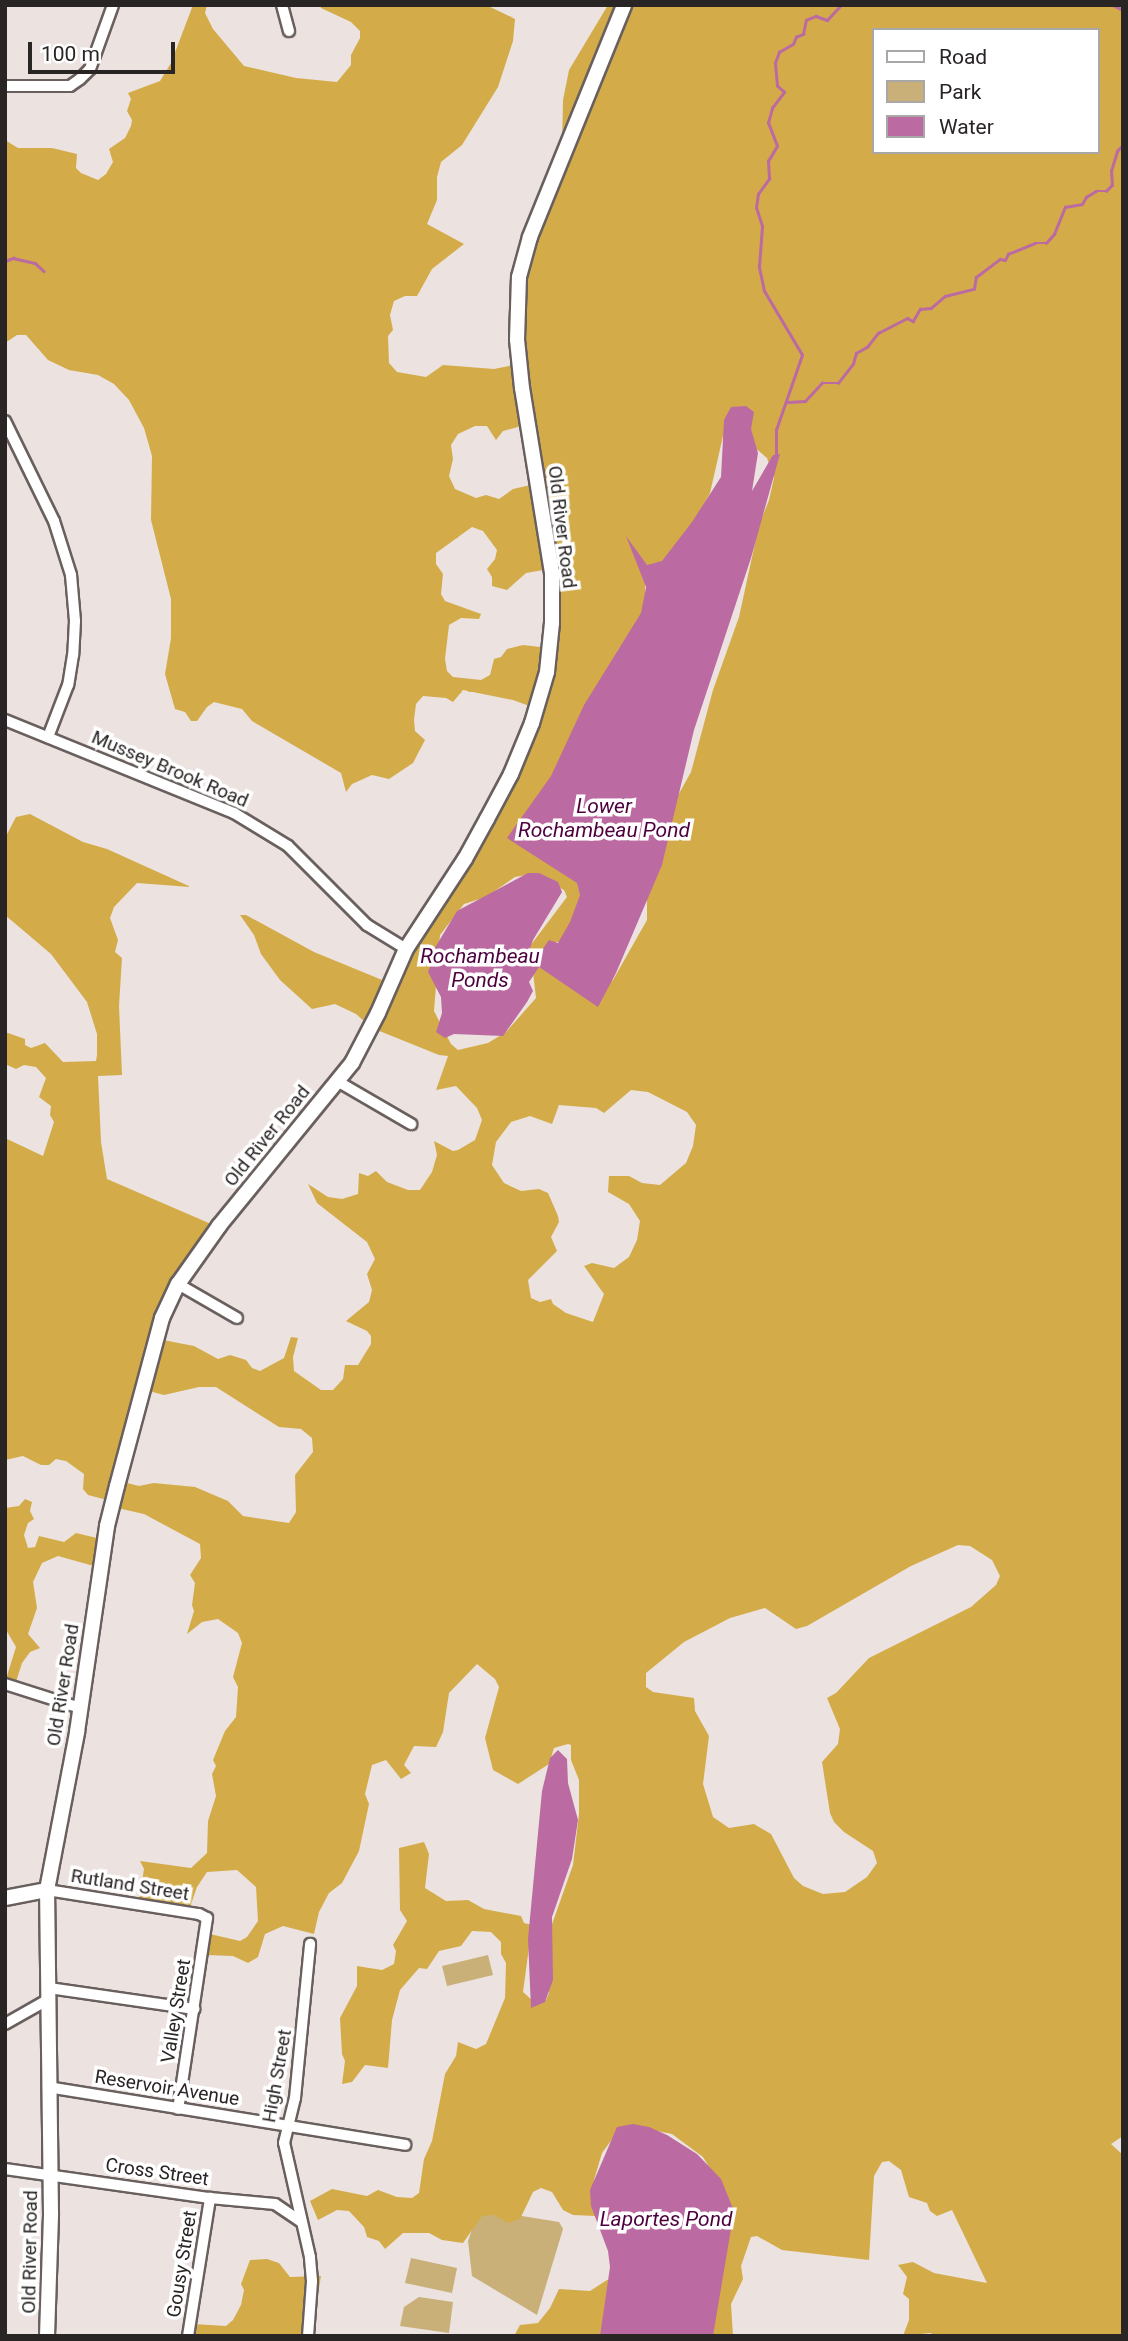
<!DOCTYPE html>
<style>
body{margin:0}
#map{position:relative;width:1128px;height:2341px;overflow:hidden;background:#ece2df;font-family:Roboto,sans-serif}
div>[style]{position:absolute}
.green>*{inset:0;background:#c8b078}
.forest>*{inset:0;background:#d3ac49}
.water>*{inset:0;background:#bb6aa2}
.stream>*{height:2.5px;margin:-1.25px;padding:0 1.25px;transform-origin:1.25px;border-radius:1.25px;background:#bb6aa2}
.roads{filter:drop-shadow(2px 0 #69605e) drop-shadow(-2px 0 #69605e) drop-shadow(0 2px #69605e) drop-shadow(0 -2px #69605e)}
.minor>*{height:10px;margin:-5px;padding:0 5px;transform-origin:5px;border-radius:5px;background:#fff}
.major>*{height:14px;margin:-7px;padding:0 7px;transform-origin:7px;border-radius:7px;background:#fff}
span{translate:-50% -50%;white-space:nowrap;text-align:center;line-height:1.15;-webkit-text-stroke:7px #fff;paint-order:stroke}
.street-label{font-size:19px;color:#292524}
.water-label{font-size:21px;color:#4d003d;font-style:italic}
.frame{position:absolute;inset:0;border:7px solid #292524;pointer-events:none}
.legend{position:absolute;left:872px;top:28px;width:228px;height:126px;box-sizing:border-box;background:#fff;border:2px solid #a9a8a7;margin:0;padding:9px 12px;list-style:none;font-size:21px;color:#292524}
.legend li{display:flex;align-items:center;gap:14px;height:35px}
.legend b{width:35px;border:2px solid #a9a8a7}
.scale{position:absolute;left:28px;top:42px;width:147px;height:32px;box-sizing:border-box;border:4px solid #292524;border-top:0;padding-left:9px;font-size:21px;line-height:24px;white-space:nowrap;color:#292524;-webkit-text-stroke:5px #fff;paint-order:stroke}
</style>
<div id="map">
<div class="green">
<div style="clip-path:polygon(488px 1955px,493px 1975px,447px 1986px,442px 1966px)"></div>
<div style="clip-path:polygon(479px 2209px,559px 2222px,563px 2229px,537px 2315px,472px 2276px,468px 2241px)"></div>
<div style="clip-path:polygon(411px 2258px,457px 2268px,452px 2293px,405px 2283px)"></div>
<div style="clip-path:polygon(419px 2297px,453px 2302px,449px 2333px,400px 2326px,404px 2307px)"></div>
</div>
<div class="forest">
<div style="clip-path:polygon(evenodd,193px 5px,207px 5px,205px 13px,213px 29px,244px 66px,296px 78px,337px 82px,351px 65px,351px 55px,360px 38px,360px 31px,351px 22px,321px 8px,320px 5px,486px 5px,515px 19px,513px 41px,498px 87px,462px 145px,441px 162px,437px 177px,437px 200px,427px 224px,464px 244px,432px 269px,417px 296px,405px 296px,394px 301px,390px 315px,393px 330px,388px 336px,389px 363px,397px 372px,426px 377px,443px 365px,494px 369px,518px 364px,520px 284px,562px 148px,563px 100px,569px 70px,608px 5px,1123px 5px,1123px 2136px,1111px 2144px,1123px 2155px,1123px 2336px,937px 2336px,930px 2333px,903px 2336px,909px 2320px,909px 2299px,903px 2294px,907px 2277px,898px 2265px,913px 2262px,934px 2273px,987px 2283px,952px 2210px,937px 2216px,930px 2211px,927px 2203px,909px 2197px,901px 2170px,889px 2161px,882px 2162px,874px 2176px,869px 2260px,782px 2250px,757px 2236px,751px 2237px,741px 2266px,743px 2279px,731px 2304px,733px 2336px,708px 2336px,720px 2185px,703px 2157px,672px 2134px,657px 2131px,613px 2138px,602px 2153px,594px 2180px,592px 2198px,596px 2216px,573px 2215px,563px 2210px,552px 2192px,541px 2188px,533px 2192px,520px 2219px,508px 2223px,494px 2215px,482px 2216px,463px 2243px,442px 2240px,429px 2233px,403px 2233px,385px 2249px,379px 2241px,367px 2237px,364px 2227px,349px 2211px,337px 2210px,318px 2220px,310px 2201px,332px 2189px,367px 2196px,378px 2190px,397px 2197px,412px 2198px,419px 2193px,424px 2159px,432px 2141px,445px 2074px,456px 2056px,458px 2042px,476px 2049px,486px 2044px,505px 1998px,506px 1963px,501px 1954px,501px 1942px,491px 1932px,472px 1931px,461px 1946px,439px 1951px,427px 1969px,419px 1968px,400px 1990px,392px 2020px,388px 2068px,365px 2065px,352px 2082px,342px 2084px,345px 2061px,342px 2054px,340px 2018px,357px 1986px,357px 1966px,382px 1970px,394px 1964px,396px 1951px,393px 1945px,407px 1921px,400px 1910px,399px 1848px,424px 1842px,429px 1854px,425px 1888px,446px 1901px,468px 1900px,484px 1909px,521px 1916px,524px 1923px,532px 1925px,523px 1992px,534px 2002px,546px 2000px,549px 1993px,545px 1944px,573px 1865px,579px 1814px,579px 1780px,571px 1760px,571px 1745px,568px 1744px,554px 1748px,549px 1764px,518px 1784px,493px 1770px,485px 1738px,499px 1687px,495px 1679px,477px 1664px,449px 1693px,443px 1732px,436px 1747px,414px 1746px,404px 1765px,411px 1773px,401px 1779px,386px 1760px,372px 1765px,365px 1794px,369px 1804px,359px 1851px,342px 1883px,329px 1893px,319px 1912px,314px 1934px,283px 1926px,265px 1934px,258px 1957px,248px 1963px,233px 1956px,206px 1955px,210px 1934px,240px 1941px,247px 1937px,258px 1921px,256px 1887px,237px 1870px,207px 1872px,197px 1887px,189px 1910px,139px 1901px,144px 1869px,140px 1861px,191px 1868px,207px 1853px,208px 1821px,216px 1796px,212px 1774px,216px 1766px,213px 1760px,225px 1731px,236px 1717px,238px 1687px,233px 1677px,242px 1643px,238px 1633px,218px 1619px,202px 1622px,187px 1634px,194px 1611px,192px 1605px,195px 1583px,190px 1575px,201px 1558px,200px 1544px,144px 1514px,113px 1507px,111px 1501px,88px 1495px,83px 1489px,84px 1474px,66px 1461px,56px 1459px,49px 1465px,41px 1465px,23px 1456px,5px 1460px,5px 1138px,43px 1156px,54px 1122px,50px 1115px,51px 1106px,39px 1097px,46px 1078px,36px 1067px,24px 1065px,16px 1069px,5px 1064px,5px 1032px,25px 1039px,25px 1045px,31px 1048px,45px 1043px,63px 1062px,96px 1061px,97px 1055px,97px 1034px,87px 1002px,51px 954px,5px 915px,5px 838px,16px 817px,30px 814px,83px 842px,107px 849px,191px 887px,137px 883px,114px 907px,110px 918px,118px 940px,115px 952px,122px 958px,119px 1006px,122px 1075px,98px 1076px,101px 1142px,107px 1179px,218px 1227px,186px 1272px,158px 1339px,194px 1346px,218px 1359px,230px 1355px,246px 1360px,252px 1368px,260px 1371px,284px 1358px,291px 1337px,298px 1338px,293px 1357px,294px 1371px,321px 1390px,333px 1390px,343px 1379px,345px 1365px,358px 1365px,371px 1344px,371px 1336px,367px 1331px,346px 1321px,369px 1302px,372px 1290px,367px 1274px,375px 1259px,367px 1242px,317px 1203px,308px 1184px,328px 1197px,342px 1199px,358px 1194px,359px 1173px,368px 1176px,376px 1171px,387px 1182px,408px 1190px,420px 1190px,432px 1172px,437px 1155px,434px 1141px,453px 1151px,458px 1150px,475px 1140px,482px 1120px,477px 1108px,456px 1086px,436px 1090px,448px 1056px,439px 1055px,372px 1028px,356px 1014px,335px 1004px,312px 1009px,280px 980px,261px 954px,254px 935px,240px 915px,246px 915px,314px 952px,392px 984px,460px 869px,535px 708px,513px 700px,463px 690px,453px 702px,446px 698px,423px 696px,416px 704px,414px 720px,415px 731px,425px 740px,413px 763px,389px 779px,372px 775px,352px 784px,346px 792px,341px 773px,252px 721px,242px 709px,214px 702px,207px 707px,197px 721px,191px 721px,185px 712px,175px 709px,165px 674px,171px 638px,171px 599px,151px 520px,152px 456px,144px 428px,129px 400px,114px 384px,98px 375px,69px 370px,48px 360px,26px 335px,17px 335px,5px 343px,5px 140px,18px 148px,52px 148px,77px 154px,76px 168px,81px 173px,98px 180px,106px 174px,113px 162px,109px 149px,125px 138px,131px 126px,132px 120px,127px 111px,131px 99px,128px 93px,160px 81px,171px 63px,193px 5px,874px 30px,1098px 30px,1098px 152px,874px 152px,874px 30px,193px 5px,525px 425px,535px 484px,513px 489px,499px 499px,486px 495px,476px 498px,455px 489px,449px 476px,453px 459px,451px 445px,458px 434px,475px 426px,487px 426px,496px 440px,503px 431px,525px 425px,193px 5px,723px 436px,751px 444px,767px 458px,774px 478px,769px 500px,759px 525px,739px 617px,713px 690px,691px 772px,666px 817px,647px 874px,647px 920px,613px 980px,591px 997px,547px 948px,553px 942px,561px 942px,592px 890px,545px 798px,615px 665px,618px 650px,645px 614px,645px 573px,674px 560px,710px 493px,723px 436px,193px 5px,472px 527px,483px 531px,497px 550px,495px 559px,487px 569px,492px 577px,492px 586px,507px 590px,526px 573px,549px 569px,549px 648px,523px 645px,507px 649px,501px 657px,494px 659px,490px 675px,481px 680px,453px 677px,447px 671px,445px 659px,449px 625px,461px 618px,479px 619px,481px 614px,445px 601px,441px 594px,443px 574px,436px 564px,436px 553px,472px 527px,193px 5px,532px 874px,564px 890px,567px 897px,530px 946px,536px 998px,506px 1032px,488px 1043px,458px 1050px,451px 1044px,434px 1011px,440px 935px,464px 904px,486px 897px,515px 877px,532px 874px,193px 5px,631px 1090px,648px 1092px,687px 1112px,696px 1125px,693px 1146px,686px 1163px,660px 1185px,642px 1183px,629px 1176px,609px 1176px,608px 1192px,629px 1204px,640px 1221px,637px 1240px,629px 1257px,614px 1268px,592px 1263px,584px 1266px,604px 1294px,593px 1322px,566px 1313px,553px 1304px,551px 1299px,540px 1302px,531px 1298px,528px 1280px,557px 1251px,551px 1237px,559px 1222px,558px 1216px,548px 1193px,539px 1189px,521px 1191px,504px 1183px,492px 1165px,496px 1142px,511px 1122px,530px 1116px,552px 1124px,559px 1105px,596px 1108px,604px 1113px,631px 1090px,193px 5px,199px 1387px,216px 1387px,279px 1427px,301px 1429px,312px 1438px,313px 1452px,295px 1475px,296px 1512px,289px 1523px,243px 1516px,228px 1501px,195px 1487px,154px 1483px,139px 1486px,119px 1481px,145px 1390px,164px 1395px,199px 1387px,193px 5px,958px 1545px,970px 1546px,992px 1560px,1000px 1576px,996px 1585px,971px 1607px,869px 1658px,836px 1693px,827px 1698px,840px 1729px,838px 1744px,822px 1762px,830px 1813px,834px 1822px,844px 1832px,873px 1851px,877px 1863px,867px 1877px,845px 1892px,823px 1894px,803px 1886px,794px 1878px,771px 1834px,754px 1824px,729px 1828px,713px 1817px,703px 1784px,709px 1736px,695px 1711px,694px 1698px,653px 1692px,646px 1687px,646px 1673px,684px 1642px,730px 1618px,765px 1608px,796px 1629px,807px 1626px,911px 1566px,958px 1545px)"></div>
<div style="clip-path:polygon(25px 1499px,32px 1502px,30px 1511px,34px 1519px,28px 1523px,24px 1535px,28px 1548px,35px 1547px,39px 1536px,64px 1542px,76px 1533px,101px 1539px,101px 1568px,58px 1556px,42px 1563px,33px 1582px,37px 1608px,28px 1634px,40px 1648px,30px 1652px,22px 1663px,16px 1682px,6px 1679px,16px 1647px,5px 1628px,5px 1508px,19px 1506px)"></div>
<div style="clip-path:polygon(267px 2259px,279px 2263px,290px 2277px,321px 2276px,311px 2336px,191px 2336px,193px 2324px,226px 2326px,233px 2320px,241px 2305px,244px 2290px,241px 2284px,250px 2260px)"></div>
<div style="clip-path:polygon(607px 2280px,611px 2280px,605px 2303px,607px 2336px,514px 2336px,520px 2325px,538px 2323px,550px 2308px,559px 2289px,590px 2291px)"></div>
</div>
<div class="water">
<div style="clip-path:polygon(746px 406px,754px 412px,751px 429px,758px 453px,752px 491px,773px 455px,780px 454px,751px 558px,694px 730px,662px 865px,616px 973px,598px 1007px,539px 967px,529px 982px,533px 991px,527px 1002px,503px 1036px,454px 1034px,445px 1038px,436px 1032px,442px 1013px,441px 997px,428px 972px,432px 961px,420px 955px,422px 949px,433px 951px,457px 911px,528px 873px,539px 873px,558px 882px,562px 892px,533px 940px,528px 954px,529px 964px,533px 967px,537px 965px,535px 960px,549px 940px,558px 943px,570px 922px,580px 895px,577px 883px,507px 838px,551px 776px,584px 705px,641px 613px,646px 587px,626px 536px,647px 565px,662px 561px,692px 522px,721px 477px,724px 420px,731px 407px)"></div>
<div style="clip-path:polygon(558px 1750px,567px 1759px,568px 1783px,578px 1820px,572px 1859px,552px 1917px,553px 1980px,545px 2002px,531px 2008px,528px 1939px,542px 1791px,550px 1758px)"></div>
<div style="clip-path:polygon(633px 2124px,649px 2127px,667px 2135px,697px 2154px,721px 2179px,734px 2211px,713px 2336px,600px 2336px,610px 2267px,608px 2251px,591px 2206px,590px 2190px,617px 2127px)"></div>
</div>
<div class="stream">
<div style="left:1113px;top:5px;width:11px;rotate:27deg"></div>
<div style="left:5px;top:261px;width:9px;rotate:-21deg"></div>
<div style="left:13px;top:258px;width:23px;rotate:13deg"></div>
<div style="left:35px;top:263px;width:12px;rotate:42deg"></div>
<div style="left:788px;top:402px;width:17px;rotate:-3deg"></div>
<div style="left:805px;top:401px;width:25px;rotate:-47deg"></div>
<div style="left:822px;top:383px;width:16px"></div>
<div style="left:838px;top:383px;width:24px;rotate:-52deg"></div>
<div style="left:853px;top:364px;width:11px;rotate:-75deg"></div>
<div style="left:856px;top:353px;width:13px;rotate:-29deg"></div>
<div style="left:867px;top:347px;width:18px;rotate:-52deg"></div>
<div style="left:878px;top:333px;width:33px;rotate:-27deg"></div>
<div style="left:907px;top:318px;width:7px;rotate:27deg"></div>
<div style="left:913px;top:321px;width:14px;rotate:-60deg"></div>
<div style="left:920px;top:309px;width:11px;rotate:-5deg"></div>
<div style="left:931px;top:308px;width:18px;rotate:-41deg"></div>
<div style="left:945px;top:296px;width:30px;rotate:-14deg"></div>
<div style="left:974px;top:289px;width:12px;rotate:-81deg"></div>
<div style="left:976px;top:277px;width:30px;rotate:-37deg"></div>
<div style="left:1000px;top:259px;width:5px;rotate:11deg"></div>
<div style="left:1005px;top:260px;width:7px;rotate:-63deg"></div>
<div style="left:1008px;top:254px;width:29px;rotate:-22deg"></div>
<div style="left:1035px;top:243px;width:11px"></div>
<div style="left:1046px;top:243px;width:12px;rotate:-48deg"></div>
<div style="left:1054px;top:234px;width:29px;rotate:-68deg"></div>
<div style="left:1065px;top:207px;width:17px;rotate:-10deg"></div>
<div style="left:1082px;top:204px;width:8px;rotate:-60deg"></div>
<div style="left:1086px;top:197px;width:12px;rotate:-31deg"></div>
<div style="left:1096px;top:191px;width:10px"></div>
<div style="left:1106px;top:191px;width:8px;rotate:-45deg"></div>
<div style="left:1112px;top:185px;width:14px;rotate:-94deg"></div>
<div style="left:1111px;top:171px;width:21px;rotate:-73deg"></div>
<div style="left:1117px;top:151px;width:8px;rotate:-45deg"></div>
<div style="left:776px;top:454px;width:24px;rotate:-90deg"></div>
<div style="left:776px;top:430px;width:79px;rotate:-70.9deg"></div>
<div style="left:802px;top:355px;width:74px;rotate:-120.7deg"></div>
<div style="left:764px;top:291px;width:25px;rotate:-102deg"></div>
<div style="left:759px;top:267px;width:41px;rotate:-85.8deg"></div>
<div style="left:762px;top:226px;width:19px;rotate:-108deg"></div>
<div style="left:756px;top:208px;width:14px;rotate:-82deg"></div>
<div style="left:758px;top:194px;width:19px;rotate:-54deg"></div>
<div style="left:769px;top:179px;width:18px;rotate:-93deg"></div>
<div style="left:768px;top:161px;width:17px;rotate:-59deg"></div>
<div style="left:777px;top:146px;width:25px;rotate:-111deg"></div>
<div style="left:768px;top:123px;width:16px;rotate:-75deg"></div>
<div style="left:772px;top:108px;width:20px;rotate:-53deg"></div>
<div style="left:784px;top:92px;width:9px;rotate:-139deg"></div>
<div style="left:777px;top:86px;width:23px;rotate:-95deg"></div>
<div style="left:775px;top:63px;width:12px;rotate:-70deg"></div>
<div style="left:779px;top:52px;width:16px;rotate:-30deg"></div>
<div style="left:793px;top:44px;width:8px;rotate:-67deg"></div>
<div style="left:796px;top:37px;width:8px;rotate:-23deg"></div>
<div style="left:803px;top:34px;width:14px;rotate:-78deg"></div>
<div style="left:806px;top:20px;width:11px;rotate:-22deg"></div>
<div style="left:816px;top:16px;width:12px;rotate:20deg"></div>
<div style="left:827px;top:20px;width:21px;rotate:-47deg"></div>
</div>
<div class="roads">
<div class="minor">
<div style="left:282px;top:5px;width:27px;rotate:75deg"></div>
<div style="left:5px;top:86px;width:65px"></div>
<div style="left:70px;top:86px;width:12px;rotate:-35deg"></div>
<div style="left:80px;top:79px;width:14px;rotate:-45deg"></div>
<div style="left:90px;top:69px;width:68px;rotate:-70.2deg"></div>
<div style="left:5px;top:421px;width:111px;rotate:63.9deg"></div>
<div style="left:54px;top:521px;width:57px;rotate:72.5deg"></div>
<div style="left:71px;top:575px;width:46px;rotate:85deg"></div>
<div style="left:75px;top:621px;width:34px;rotate:93deg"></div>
<div style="left:73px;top:655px;width:30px;rotate:99deg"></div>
<div style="left:68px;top:685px;width:56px;rotate:111deg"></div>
<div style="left:5px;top:720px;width:247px;rotate:22.1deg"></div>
<div style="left:234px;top:813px;width:63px;rotate:31.4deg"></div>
<div style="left:288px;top:846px;width:112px;rotate:45deg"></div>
<div style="left:367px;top:925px;width:46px;rotate:31.6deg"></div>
<div style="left:337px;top:1081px;width:86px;rotate:30.2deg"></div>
<div style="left:178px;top:1284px;width:68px;rotate:30deg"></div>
<div style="left:5px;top:1684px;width:79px;rotate:17.7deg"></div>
<div style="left:47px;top:1890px;width:154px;rotate:9deg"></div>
<div style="left:199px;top:1914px;width:9px;rotate:27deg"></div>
<div style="left:207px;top:1918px;width:193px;rotate:98.6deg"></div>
<div style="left:49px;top:1988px;width:147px;rotate:8.2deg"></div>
<div style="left:5px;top:2024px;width:51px;rotate:-29.6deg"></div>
<div style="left:48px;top:2087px;width:362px;rotate:9.2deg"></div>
<div style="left:5px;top:2169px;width:207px;rotate:8.1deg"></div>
<div style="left:210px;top:2198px;width:65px;rotate:5.3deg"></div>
<div style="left:275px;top:2204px;width:30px;rotate:34deg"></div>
<div style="left:188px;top:2336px;width:140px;rotate:-80.9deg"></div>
<div style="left:308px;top:2336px;width:55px;rotate:-85.8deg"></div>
<div style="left:312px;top:2281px;width:24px;rotate:-95deg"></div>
<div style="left:310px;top:2257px;width:117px;rotate:-102.8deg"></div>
<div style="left:284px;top:2143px;width:46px;rotate:-76.3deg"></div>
<div style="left:295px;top:2098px;width:155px;rotate:-84.4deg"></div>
</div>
<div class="major">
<div style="left:5px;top:1898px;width:43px;rotate:-10.8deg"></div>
<div style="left:47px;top:2336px;width:123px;rotate:-88.1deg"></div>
<div style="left:51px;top:2213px;width:323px;rotate:-90.7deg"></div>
<div style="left:47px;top:1890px;width:161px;rotate:-79.2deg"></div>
<div style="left:77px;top:1732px;width:208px;rotate:-81.7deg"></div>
<div style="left:107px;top:1526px;width:41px;rotate:-76deg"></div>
<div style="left:117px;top:1486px;width:174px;rotate:-75deg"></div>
<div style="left:162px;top:1318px;width:38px;rotate:-65deg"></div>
<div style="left:178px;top:1284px;width:71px;rotate:-54.7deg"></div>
<div style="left:219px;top:1226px;width:210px;rotate:-50.8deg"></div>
<div style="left:352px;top:1063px;width:56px;rotate:-62.5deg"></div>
<div style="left:378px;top:1013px;width:70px;rotate:-66.4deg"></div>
<div style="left:406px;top:949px;width:108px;rotate:-56.8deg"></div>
<div style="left:465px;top:859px;width:46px;rotate:-61.2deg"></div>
<div style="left:487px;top:819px;width:51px;rotate:-61.9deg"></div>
<div style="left:511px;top:774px;width:55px;rotate:-67.6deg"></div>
<div style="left:532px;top:723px;width:53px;rotate:-73.6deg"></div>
<div style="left:547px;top:672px;width:49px;rotate:-84.2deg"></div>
<div style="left:552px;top:623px;width:50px;rotate:-90deg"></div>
<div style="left:552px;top:573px;width:187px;rotate:-99.2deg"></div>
<div style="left:522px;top:388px;width:48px;rotate:-95.9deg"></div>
<div style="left:517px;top:340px;width:63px;rotate:-88.2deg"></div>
<div style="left:519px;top:277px;width:41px;rotate:-74.6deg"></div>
<div style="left:530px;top:237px;width:250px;rotate:-67.9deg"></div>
</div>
</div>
<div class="street-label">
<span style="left:562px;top:527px;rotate:83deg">Old River Road</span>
<span style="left:170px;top:769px;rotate:23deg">Mussey Brook Road</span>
<span style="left:267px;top:1136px;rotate:-51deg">Old River Road</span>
<span style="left:63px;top:1685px;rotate:-81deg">Old River Road</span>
<span style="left:130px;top:1885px;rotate:9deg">Rutland Street</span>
<span style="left:176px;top:2011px;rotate:-81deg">Valley Street</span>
<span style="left:277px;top:2076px;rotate:-80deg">High Street</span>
<span style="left:167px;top:2088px;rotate:9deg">Reservoir Avenue</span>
<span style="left:157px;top:2172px;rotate:8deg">Cross Street</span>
<span style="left:30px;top:2252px;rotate:-89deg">Old River Road</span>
<span style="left:182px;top:2264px;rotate:-81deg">Gousy Street</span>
</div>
<div class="water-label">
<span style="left:604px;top:818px">Lower<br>Rochambeau Pond</span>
<span style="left:480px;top:968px">Rochambeau<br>Ponds</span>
<span style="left:666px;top:2219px">Laportes Pond</span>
</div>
<div class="frame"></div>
<ul class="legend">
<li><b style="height:9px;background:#fff"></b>Road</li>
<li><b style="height:19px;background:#c8b078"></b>Park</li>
<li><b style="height:19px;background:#bb6aa2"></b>Water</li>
</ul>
<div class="scale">100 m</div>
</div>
